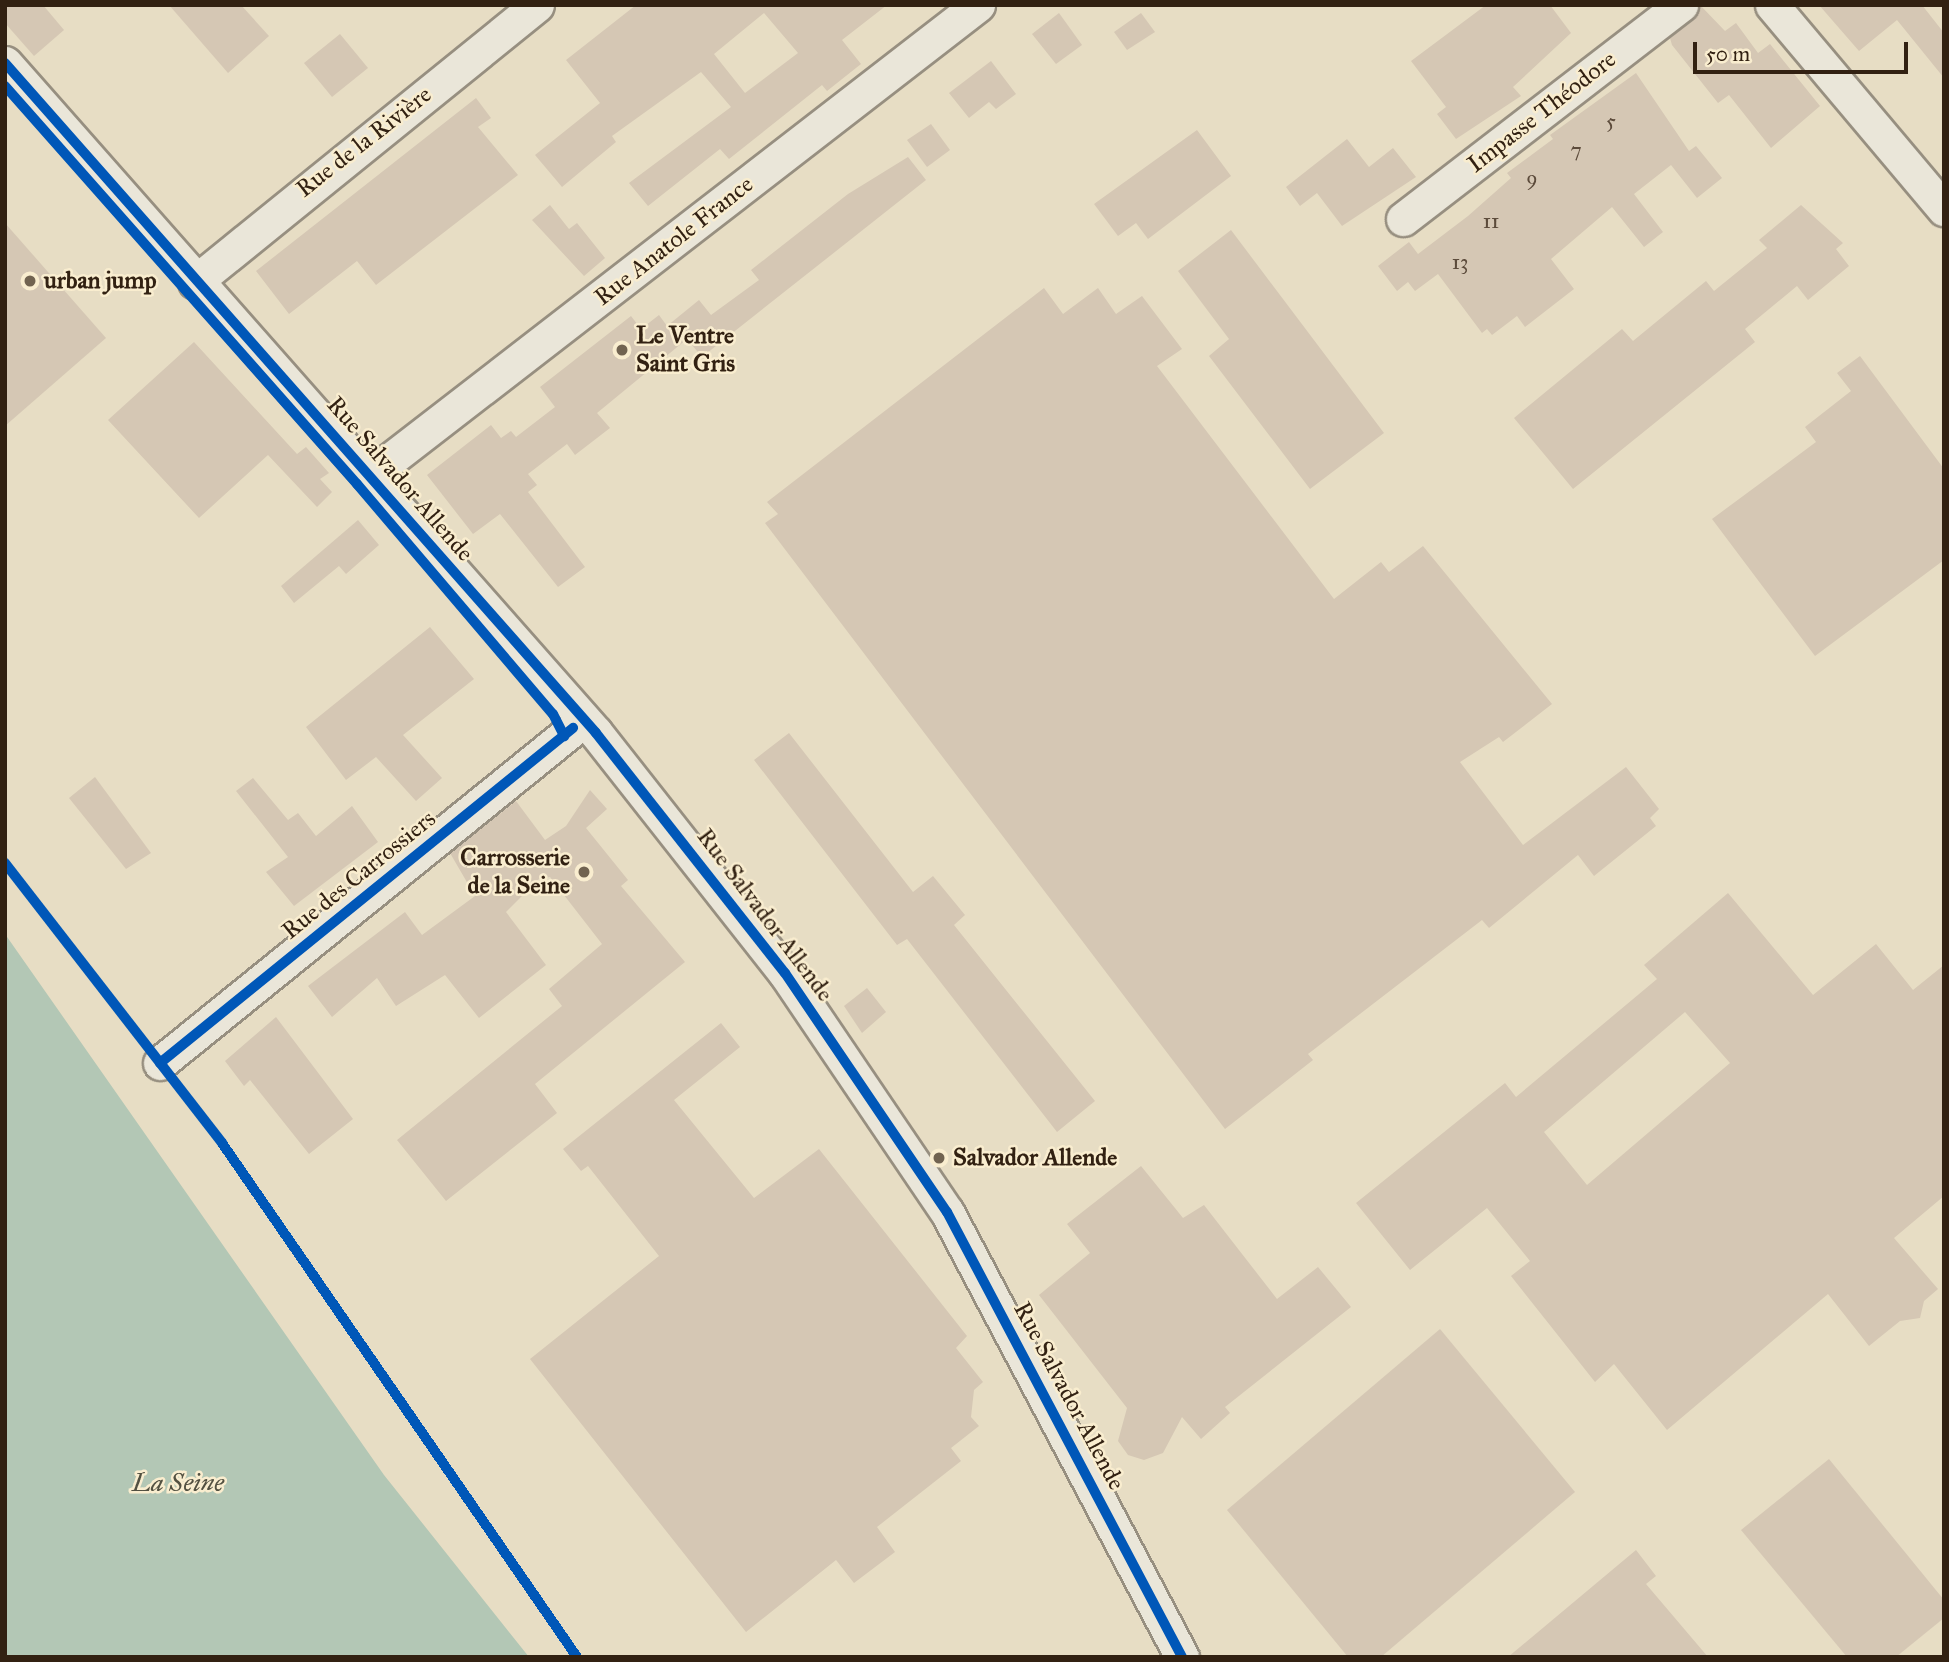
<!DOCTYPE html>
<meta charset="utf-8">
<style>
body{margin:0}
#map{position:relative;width:1949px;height:1662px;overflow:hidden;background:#e7ddc4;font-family:"IM FELL Great Primer",serif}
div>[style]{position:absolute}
.water>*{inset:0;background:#b3c7b5}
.building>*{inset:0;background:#d5c7b4}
.roads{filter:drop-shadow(2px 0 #978f80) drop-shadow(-2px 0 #978f80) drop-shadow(0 2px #978f80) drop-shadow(0 -2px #978f80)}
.minor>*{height:33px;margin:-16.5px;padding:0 16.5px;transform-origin:16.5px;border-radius:16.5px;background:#eae6d9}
.cycleway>*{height:10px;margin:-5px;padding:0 5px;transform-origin:5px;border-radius:5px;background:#0057b8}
.dots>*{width:19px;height:19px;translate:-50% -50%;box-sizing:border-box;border:4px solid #f9edcf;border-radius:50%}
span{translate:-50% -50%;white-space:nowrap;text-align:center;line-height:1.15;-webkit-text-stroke:5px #f9edcf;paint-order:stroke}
.number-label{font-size:21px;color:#5c4b3b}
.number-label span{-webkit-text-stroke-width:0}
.street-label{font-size:24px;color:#322112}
.poi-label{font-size:24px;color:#322112;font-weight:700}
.left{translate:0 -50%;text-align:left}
.right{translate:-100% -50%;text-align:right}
.water-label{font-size:26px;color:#525041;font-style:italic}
.frame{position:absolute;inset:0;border:7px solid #322112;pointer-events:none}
.scale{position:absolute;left:1693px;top:42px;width:215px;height:32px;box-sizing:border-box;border:4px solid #322112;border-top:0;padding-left:9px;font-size:21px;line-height:24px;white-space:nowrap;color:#322112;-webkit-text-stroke:5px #f9edcf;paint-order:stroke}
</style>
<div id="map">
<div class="water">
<div style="clip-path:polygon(5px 934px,384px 1475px,529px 1657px,5px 1657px)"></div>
</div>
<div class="building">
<div style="clip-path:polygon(5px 5px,43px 5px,64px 30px,34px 56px,5px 23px)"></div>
<div style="clip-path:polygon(169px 5px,241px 5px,269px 36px,228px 73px)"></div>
<div style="clip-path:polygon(evenodd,636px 5px,887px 5px,842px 40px,861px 64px,827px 91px,822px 85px,729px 159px,720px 149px,648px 206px,629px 183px,731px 107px,701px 72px,612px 136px,616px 142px,562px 187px,535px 155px,600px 103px,566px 60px,636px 5px,764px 13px,798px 53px,745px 93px,714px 54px,764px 13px)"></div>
<div style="clip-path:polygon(1486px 5px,1550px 5px,1571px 33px,1513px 87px,1521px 96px,1456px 139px,1437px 114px,1446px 107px,1411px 61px)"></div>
<div style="clip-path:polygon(1700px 5px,1725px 31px,1736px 23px,1758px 53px,1770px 44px,1820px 106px,1771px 148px,1729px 95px,1718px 103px,1672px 45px,1670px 38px,1693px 20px)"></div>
<div style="clip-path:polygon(1819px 5px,1922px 5px,1944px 33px,1944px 78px,1897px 20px,1859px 51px)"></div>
<div style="clip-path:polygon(1059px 13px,1082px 45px,1056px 64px,1032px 34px)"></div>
<div style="clip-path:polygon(1141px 13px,1155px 32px,1127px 50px,1114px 32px)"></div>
<div style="clip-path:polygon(340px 34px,368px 68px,332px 97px,304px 63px)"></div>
<div style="clip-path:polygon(991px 61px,1016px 94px,996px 109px,989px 102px,969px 118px,949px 93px)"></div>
<div style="clip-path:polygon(1636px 73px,1689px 151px,1696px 146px,1722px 178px,1697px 198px,1671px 165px,1634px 194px,1663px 232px,1644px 247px,1612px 207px,1551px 259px,1574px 289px,1525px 327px,1517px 316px,1492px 335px,1487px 329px,1482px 333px,1438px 274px,1415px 291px,1408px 282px,1397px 291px,1378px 266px,1409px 242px,1418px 254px,1468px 216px,1511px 178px,1507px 173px,1553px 139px,1550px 135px)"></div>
<div style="clip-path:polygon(476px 98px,491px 118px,478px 127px,518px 175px,376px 285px,357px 261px,289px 314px,256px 271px)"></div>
<div style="clip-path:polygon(931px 124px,950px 150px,927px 167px,907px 140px)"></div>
<div style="clip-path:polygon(1197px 130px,1231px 176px,1148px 239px,1136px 223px,1118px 236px,1094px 204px)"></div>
<div style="clip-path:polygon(1347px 139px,1369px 167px,1393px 148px,1416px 177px,1342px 226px,1317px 193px,1300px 206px,1286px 187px)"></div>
<div style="clip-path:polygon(908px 157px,926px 180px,702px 357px,687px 339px,597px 413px,610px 428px,575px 455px,567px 444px,528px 474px,537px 485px,528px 492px,585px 567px,558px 587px,500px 514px,473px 534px,427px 475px,491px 425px,501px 438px,511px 431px,516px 437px,555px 407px,540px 387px,631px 316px,641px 329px,659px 315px,667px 326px,699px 300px,711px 315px,759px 280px,751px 270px,848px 194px)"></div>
<div style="clip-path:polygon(550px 205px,569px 229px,577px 223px,605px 258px,584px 276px,532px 220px)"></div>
<div style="clip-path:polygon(1801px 205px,1843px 243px,1836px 249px,1849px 266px,1808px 300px,1797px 286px,1745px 329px,1755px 342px,1573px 489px,1514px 418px,1622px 329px,1633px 341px,1706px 281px,1714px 291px,1767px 248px,1759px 240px)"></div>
<div style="clip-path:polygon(5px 223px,106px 338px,5px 426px)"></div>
<div style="clip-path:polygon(1231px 230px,1384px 433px,1310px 489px,1209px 356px,1229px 339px,1178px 271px)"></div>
<div style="clip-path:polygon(1044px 288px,1063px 314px,1098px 288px,1116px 314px,1142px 296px,1182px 349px,1157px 366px,1334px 599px,1381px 562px,1389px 572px,1423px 546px,1552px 704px,1503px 742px,1499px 737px,1460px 762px,1523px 845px,1626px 767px,1659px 809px,1650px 818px,1656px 826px,1594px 876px,1578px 855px,1489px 928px,1482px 920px,1308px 1054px,1313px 1060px,1225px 1129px,765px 523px,778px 514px,767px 502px)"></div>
<div style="clip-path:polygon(194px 342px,297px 454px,306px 447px,329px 473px,320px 479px,332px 492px,317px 507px,268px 455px,199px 518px,108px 420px)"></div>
<div style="clip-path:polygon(1860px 356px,1944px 469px,1944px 560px,1815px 656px,1712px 519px,1816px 442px,1805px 427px,1851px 391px,1837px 373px)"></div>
<div style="clip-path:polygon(358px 520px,379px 545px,346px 574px,339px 566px,294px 603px,281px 586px)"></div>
<div style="clip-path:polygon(430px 627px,474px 679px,403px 735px,442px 778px,416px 801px,376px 757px,346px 780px,306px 727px)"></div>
<div style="clip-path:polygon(789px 733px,913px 892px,933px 876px,965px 915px,954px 925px,1095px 1101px,1057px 1132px,907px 939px,897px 945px,754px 760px)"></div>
<div style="clip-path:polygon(95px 777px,151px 853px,126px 869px,69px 798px)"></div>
<div style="clip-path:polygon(253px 778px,288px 820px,298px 813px,316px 836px,352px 806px,378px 842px,294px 906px,266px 872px,288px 857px,236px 791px)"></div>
<div style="clip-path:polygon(590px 790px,607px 809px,586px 828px,628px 880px,621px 886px,685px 962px,535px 1084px,557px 1113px,446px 1201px,397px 1140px,562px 1006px,549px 989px,602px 944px,550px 877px,539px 879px,506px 912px,546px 965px,479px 1018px,445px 975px,396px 1006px,377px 978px,332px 1017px,308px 986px,405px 912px,422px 935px,475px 896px,450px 853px,516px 801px,545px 840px,566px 826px)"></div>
<div style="clip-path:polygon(evenodd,1728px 893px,1813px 995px,1876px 944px,1913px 990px,1944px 965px,1944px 1196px,1894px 1238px,1938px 1289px,1924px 1301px,1920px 1318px,1900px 1321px,1869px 1346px,1828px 1294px,1667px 1430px,1614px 1364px,1595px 1382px,1511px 1276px,1530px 1261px,1487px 1208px,1410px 1270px,1356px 1203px,1505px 1083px,1516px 1097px,1657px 979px,1644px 965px,1728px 893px,1685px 1012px,1730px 1063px,1587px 1185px,1544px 1132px,1685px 1012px)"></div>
<div style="clip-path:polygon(867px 988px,886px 1012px,862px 1033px,844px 1006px)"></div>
<div style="clip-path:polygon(276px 1017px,353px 1119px,309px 1154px,250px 1080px,244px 1086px,225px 1061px)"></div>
<div style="clip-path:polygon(721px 1023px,740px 1047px,674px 1100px,754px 1198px,819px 1149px,967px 1336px,956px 1348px,983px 1382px,974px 1390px,971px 1417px,979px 1426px,951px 1448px,961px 1461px,877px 1527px,895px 1552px,854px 1583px,836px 1560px,746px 1632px,530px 1359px,659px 1256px,588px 1166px,581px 1171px,563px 1149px)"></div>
<div style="clip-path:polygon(1141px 1166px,1183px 1218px,1204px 1205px,1277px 1299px,1318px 1267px,1351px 1307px,1225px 1407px,1230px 1413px,1201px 1439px,1182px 1417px,1163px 1453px,1144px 1460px,1128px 1455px,1118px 1441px,1127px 1408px,1039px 1295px,1090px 1253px,1067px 1224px)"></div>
<div style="clip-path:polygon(1440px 1329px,1575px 1492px,1381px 1657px,1348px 1657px,1227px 1510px)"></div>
<div style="clip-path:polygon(1829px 1459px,1944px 1600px,1944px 1618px,1896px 1657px,1847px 1657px,1741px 1530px)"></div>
<div style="clip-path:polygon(1636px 1550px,1656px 1576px,1646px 1584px,1708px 1657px,1508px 1657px)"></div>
</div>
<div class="roads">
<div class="minor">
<div style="left:1772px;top:5px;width:267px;rotate:49.9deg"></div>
<div style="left:5px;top:63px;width:893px;rotate:48.58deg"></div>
<div style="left:596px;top:733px;width:305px;rotate:51.8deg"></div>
<div style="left:785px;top:973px;width:289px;rotate:55.9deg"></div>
<div style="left:947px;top:1212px;width:503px;rotate:62.16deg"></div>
<div style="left:1403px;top:219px;width:351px;rotate:-37.6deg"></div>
<div style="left:195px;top:282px;width:440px;rotate:-39deg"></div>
<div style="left:369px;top:476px;width:770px;rotate:-37.72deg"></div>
<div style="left:160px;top:1063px;width:545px;rotate:-38.97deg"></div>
</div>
</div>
<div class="cycleway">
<div style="left:5px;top:63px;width:893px;rotate:48.58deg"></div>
<div style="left:596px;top:733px;width:305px;rotate:51.8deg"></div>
<div style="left:785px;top:973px;width:289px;rotate:55.9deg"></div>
<div style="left:947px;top:1212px;width:503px;rotate:62.16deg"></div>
<div style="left:5px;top:86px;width:531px;rotate:48.51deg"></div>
<div style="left:357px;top:484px;width:302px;rotate:49.6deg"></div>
<div style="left:553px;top:714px;width:25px;rotate:63deg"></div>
<div style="left:5px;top:863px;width:354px;rotate:52.2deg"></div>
<div style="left:222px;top:1143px;width:625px;rotate:55.37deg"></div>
<div style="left:160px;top:1063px;width:532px;rotate:-39.05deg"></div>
</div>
<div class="dots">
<div style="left:30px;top:281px;background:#716350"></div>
<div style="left:622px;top:350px;background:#716350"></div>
<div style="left:584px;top:872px;background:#716350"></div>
<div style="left:939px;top:1158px;background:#716350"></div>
</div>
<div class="number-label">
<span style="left:1611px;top:121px">5</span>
<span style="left:1576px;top:150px">7</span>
<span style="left:1532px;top:178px">9</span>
<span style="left:1491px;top:221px">11</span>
<span style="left:1460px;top:262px">13</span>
</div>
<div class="street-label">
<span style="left:1542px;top:112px;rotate:-38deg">Impasse Théodore</span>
<span style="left:364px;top:142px;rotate:-38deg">Rue de la Rivière</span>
<span style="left:674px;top:241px;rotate:-38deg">Rue Anatole France</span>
<span style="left:400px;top:479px;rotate:49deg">Rue Salvador Allende</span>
<span style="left:359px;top:875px;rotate:-39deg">Rue des Carrossiers</span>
<span style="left:765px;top:915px;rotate:53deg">Rue Salvador Allende</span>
<span style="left:1069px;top:1396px;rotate:62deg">Rue Salvador Allende</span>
</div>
<div class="poi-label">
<span class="left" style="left:44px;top:281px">urban jump</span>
<span class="left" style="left:636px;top:350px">Le Ventre<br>Saint Gris</span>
<span class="right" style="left:570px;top:872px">Carrosserie<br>de la Seine</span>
<span class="left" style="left:953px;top:1158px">Salvador Allende</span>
</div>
<div class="water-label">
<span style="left:178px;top:1483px">La Seine</span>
</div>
<div class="frame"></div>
<div class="scale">50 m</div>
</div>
